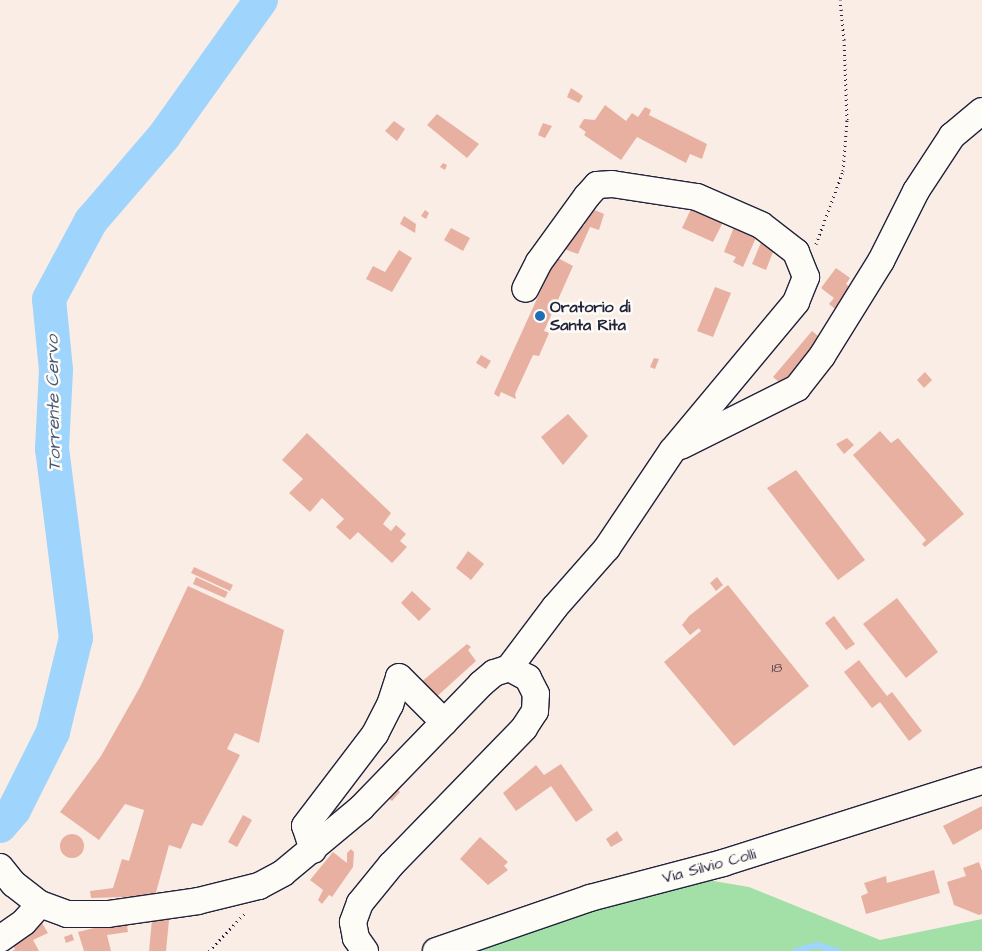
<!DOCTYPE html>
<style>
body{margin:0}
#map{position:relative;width:982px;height:951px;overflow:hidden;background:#f9ede6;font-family:"Architects Daughter",sans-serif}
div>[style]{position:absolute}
.green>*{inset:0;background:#a2e0a8}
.stream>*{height:5.5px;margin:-2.75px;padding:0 2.75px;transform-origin:2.75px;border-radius:2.75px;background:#9fd4fd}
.river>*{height:34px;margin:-17px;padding:0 17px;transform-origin:17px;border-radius:17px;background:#9fd4fd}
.building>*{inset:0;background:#e8b0a0}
.round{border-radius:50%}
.path>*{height:3px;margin-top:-1.5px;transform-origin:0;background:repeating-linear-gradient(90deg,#22223b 0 1px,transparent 0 5px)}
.roads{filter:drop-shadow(1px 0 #22223b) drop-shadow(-1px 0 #22223b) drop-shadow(0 1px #22223b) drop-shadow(0 -1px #22223b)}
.minor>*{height:26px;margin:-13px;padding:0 13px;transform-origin:13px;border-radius:13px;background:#fdfcf7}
.dots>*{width:14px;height:14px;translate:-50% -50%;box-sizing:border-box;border:2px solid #fdfcf7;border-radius:50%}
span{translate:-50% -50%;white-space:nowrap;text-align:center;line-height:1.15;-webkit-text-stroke:5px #fdfcf7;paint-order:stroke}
.number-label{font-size:14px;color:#544654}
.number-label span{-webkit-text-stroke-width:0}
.poi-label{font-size:16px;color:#22223b;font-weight:700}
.left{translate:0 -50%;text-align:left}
.street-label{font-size:16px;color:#22223b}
.water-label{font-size:18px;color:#485775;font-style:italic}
</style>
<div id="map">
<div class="green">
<div style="clip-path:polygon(678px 875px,749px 887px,880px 940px,982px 919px,982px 951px,428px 951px)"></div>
</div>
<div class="stream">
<div style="left:796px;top:951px;width:22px;rotate:-16deg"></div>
<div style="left:817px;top:945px;width:22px;rotate:16deg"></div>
</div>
<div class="river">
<div style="left:0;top:826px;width:21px;rotate:-49deg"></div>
<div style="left:14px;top:810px;width:87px;rotate:-63.4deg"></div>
<div style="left:53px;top:732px;width:97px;rotate:-76.3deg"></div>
<div style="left:76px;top:638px;width:191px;rotate:-97.2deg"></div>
<div style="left:52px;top:449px;width:79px;rotate:-87.1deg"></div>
<div style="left:56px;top:370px;width:71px;rotate:-95.6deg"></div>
<div style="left:49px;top:299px;width:89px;rotate:-61.7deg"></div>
<div style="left:91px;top:221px;width:112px;rotate:-49.3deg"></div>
<div style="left:164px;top:136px;width:167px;rotate:-54.5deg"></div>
</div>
<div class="building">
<div style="clip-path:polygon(571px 88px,583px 96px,579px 103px,567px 97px)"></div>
<div style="clip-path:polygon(605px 105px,626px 121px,632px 113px,638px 117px,645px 107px,651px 110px,649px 115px,707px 144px,702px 159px,690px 154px,686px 163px,637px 137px,621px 160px,584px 135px,586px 132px,579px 127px,584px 119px,595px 120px)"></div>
<div style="clip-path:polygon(437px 114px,479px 144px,467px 158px,427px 125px)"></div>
<div style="clip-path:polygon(394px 121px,405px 129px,397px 141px,385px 131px)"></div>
<div style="clip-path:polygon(543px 123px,552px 126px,545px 138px,538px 135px)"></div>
<div style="clip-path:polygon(443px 163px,447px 165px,445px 170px,440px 167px)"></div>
<div style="clip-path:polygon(693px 205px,724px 220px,713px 242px,682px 228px)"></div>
<div style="clip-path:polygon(590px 208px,604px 214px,599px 230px,590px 227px,578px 254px,564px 249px,579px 224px,584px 226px)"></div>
<div style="clip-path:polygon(425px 210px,429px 213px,426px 219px,421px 216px)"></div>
<div style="clip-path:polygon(404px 216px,416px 224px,415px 233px,400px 224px)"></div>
<div style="clip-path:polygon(734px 227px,759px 231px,743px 267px,733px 262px,736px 257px,724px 252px)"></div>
<div style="clip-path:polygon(451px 228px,470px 238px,463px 251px,444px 240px)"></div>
<div style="clip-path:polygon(762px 240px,775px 247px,766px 270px,752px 264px)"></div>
<div style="clip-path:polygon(399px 250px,412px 258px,392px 292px,366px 279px,373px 266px,385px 272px)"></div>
<div style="clip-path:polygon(556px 257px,573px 266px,544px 331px,549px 333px,539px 356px,533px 355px,515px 394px,516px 399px,501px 392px,499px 397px,494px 394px,495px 391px)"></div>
<div style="clip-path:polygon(836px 268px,850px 278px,846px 284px,854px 291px,839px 312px,829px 304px,834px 298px,821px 288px)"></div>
<div style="clip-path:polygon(715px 287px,731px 293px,713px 337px,697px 331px)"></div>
<div style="clip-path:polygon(812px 331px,824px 341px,784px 386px,773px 377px)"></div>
<div style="clip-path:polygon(481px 355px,491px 361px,486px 369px,476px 363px)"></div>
<div style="clip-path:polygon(654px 358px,659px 359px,655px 369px,650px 367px)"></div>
<div style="clip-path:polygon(925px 372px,932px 380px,924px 388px,917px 380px)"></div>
<div style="clip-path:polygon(568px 414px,588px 436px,563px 465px,541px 437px)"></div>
<div style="clip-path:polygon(880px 431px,891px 443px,898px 438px,964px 514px,925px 547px,922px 544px,926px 540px,853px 455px)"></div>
<div style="clip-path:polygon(307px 433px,391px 513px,383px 524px,391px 531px,396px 525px,406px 534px,400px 541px,407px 547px,392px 563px,358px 532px,350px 540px,336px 527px,344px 519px,322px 498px,310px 512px,289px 493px,303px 479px,282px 460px)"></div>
<div style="clip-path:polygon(847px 438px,854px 445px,844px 454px,836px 444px)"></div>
<div style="clip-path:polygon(796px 470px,865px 560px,838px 580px,767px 488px)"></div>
<div style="clip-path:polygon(468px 551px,484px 564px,471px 580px,456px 568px)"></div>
<div style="clip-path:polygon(194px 567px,233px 585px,230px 591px,191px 573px)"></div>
<div style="clip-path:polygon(196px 577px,228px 592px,225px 598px,193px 584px)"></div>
<div style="clip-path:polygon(717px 577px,723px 585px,716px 591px,710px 583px)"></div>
<div style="clip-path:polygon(728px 585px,809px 686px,734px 746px,664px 662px,701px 631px,699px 628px,690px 635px,682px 625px,689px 616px)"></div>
<div style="clip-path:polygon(188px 586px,284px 630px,259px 743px,235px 733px,227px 749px,240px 755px,237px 761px,202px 826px,192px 823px,181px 849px,169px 845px,155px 896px,91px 898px,90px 891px,113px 888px,122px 859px,129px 861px,144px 810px,125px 804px,99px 840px,60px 812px,101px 756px,140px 687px)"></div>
<div style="clip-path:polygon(412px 591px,431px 609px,419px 621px,401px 603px)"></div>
<div style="clip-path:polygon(897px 598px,938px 652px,906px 678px,863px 624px)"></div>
<div style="clip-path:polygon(834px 616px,855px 644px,846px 650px,825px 623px)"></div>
<div style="clip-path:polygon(467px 644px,471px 647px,468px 650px,476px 661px,434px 699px,420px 683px)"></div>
<div style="clip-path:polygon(859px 660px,887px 696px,892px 692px,922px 731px,909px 741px,880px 702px,872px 708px,844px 672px)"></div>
<div style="clip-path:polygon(561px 764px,593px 810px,576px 822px,551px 786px,516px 811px,503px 793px,536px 765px,544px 775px)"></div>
<div style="clip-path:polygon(392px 784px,400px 792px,392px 801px,383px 793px)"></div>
<div style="clip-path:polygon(982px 806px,982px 829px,953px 845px,943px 826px)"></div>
<div style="clip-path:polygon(243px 815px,252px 820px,237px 847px,228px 842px)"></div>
<div style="clip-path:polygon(617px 831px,623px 840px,611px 847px,606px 839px)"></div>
<div class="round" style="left:60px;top:834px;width:24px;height:24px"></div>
<div style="clip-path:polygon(480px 837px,508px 862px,504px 866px,508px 870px,488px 885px,460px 859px)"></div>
<div style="clip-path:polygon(351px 849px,354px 852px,353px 867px,332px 897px,329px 895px,322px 904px,318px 900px,323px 890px,310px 880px,333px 852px,347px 863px,347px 853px)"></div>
<div style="clip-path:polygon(979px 862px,982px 871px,982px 914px,979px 915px,954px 905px,947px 882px,966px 876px,963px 868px)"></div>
<div style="clip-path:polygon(934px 870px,940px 893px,866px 914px,861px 896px,868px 893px,864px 883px,886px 876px,887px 883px)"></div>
<div style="clip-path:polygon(152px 919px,169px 920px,166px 951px,149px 951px)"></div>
<div style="clip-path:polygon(126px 920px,128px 932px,107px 935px,111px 951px,84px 951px,78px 932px)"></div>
<div style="clip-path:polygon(42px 923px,48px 933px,33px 940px,39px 951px,12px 951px,15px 949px,10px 939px)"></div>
<div style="clip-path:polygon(72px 934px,74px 940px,66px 943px,64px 937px)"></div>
</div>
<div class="path">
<div style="left:816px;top:244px;width:78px;rotate:-69.7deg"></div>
<div style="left:843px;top:171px;width:51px;rotate:-85.5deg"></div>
<div style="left:847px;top:120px;width:80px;rotate:-92.1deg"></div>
<div style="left:844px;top:40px;width:40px;rotate:-95.7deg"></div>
<div style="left:209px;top:951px;width:54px;rotate:-46.5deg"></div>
</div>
<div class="roads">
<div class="minor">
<div style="left:681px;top:446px;width:130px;rotate:-26.6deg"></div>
<div style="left:797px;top:388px;width:41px;rotate:-52deg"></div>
<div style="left:822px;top:356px;width:112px;rotate:-58.2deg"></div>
<div style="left:881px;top:261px;width:78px;rotate:-63.4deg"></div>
<div style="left:916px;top:191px;width:66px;rotate:-56.8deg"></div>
<div style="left:952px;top:136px;width:39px;rotate:-40deg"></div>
<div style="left:313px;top:850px;width:25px;rotate:-108deg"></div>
<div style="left:305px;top:826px;width:116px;rotate:-52.7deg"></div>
<div style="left:375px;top:734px;width:33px;rotate:-63deg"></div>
<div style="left:390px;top:705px;width:29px;rotate:-72deg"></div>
<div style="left:399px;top:677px;width:64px;rotate:45deg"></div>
<div style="left:0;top:867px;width:22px;rotate:51deg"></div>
<div style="left:14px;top:884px;width:33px;rotate:38deg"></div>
<div style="left:40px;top:904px;width:29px;rotate:20deg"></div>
<div style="left:67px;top:914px;width:41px"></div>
<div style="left:108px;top:914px;width:91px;rotate:-8.2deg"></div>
<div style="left:198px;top:901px;width:63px;rotate:-13.8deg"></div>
<div style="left:259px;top:886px;width:27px;rotate:-28deg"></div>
<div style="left:283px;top:873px;width:102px;rotate:-39.8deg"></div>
<div style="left:361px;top:808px;width:173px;rotate:-45.9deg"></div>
<div style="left:481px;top:684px;width:17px;rotate:-40deg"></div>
<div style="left:494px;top:673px;width:16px;rotate:-18deg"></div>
<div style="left:509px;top:668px;width:76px;rotate:-53deg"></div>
<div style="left:555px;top:607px;width:79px;rotate:-48.6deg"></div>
<div style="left:607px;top:548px;width:117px;rotate:-56.2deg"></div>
<div style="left:672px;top:451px;width:194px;rotate:-50.2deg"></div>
<div style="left:796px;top:302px;width:27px;rotate:-68deg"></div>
<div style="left:806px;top:277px;width:27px;rotate:-112deg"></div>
<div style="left:796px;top:252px;width:44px;rotate:-142.4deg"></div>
<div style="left:761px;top:225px;width:70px;rotate:-156.4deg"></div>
<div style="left:697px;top:197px;width:86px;rotate:-171.3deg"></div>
<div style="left:612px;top:184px;width:15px;rotate:176deg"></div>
<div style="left:597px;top:185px;width:15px;rotate:132deg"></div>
<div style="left:587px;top:196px;width:82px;rotate:126deg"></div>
<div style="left:539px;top:262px;width:30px;rotate:117deg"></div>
<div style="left:0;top:939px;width:29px;rotate:-35deg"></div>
<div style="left:24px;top:922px;width:24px;rotate:-48deg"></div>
<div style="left:365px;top:951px;width:16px;rotate:-125deg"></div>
<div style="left:356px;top:938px;width:16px;rotate:-101deg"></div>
<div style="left:353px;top:922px;width:20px;rotate:-70deg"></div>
<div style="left:360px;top:903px;width:49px;rotate:-50.8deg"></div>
<div style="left:391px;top:865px;width:191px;rotate:-45.8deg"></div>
<div style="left:524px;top:728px;width:20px;rotate:-57deg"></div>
<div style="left:535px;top:711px;width:17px;rotate:-87deg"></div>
<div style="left:536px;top:694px;width:18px;rotate:-117deg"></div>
<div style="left:528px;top:678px;width:21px;rotate:-152deg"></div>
<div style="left:436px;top:951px;width:163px;rotate:-19deg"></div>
<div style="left:590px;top:898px;width:138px;rotate:-14.7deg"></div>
<div style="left:723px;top:863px;width:272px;rotate:-17.6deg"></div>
</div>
</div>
<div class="dots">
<div style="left:540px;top:316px;background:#1f6fb2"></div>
</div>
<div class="number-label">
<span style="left:777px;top:668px">18</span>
</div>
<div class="poi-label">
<span class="left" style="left:550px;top:316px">Oratorio di<br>Santa Rita</span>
</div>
<div class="street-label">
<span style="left:709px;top:866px;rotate:-15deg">Via Silvio Colli</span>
</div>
<div class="water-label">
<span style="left:54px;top:403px;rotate:-91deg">Torrente Cervo</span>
</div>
</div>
